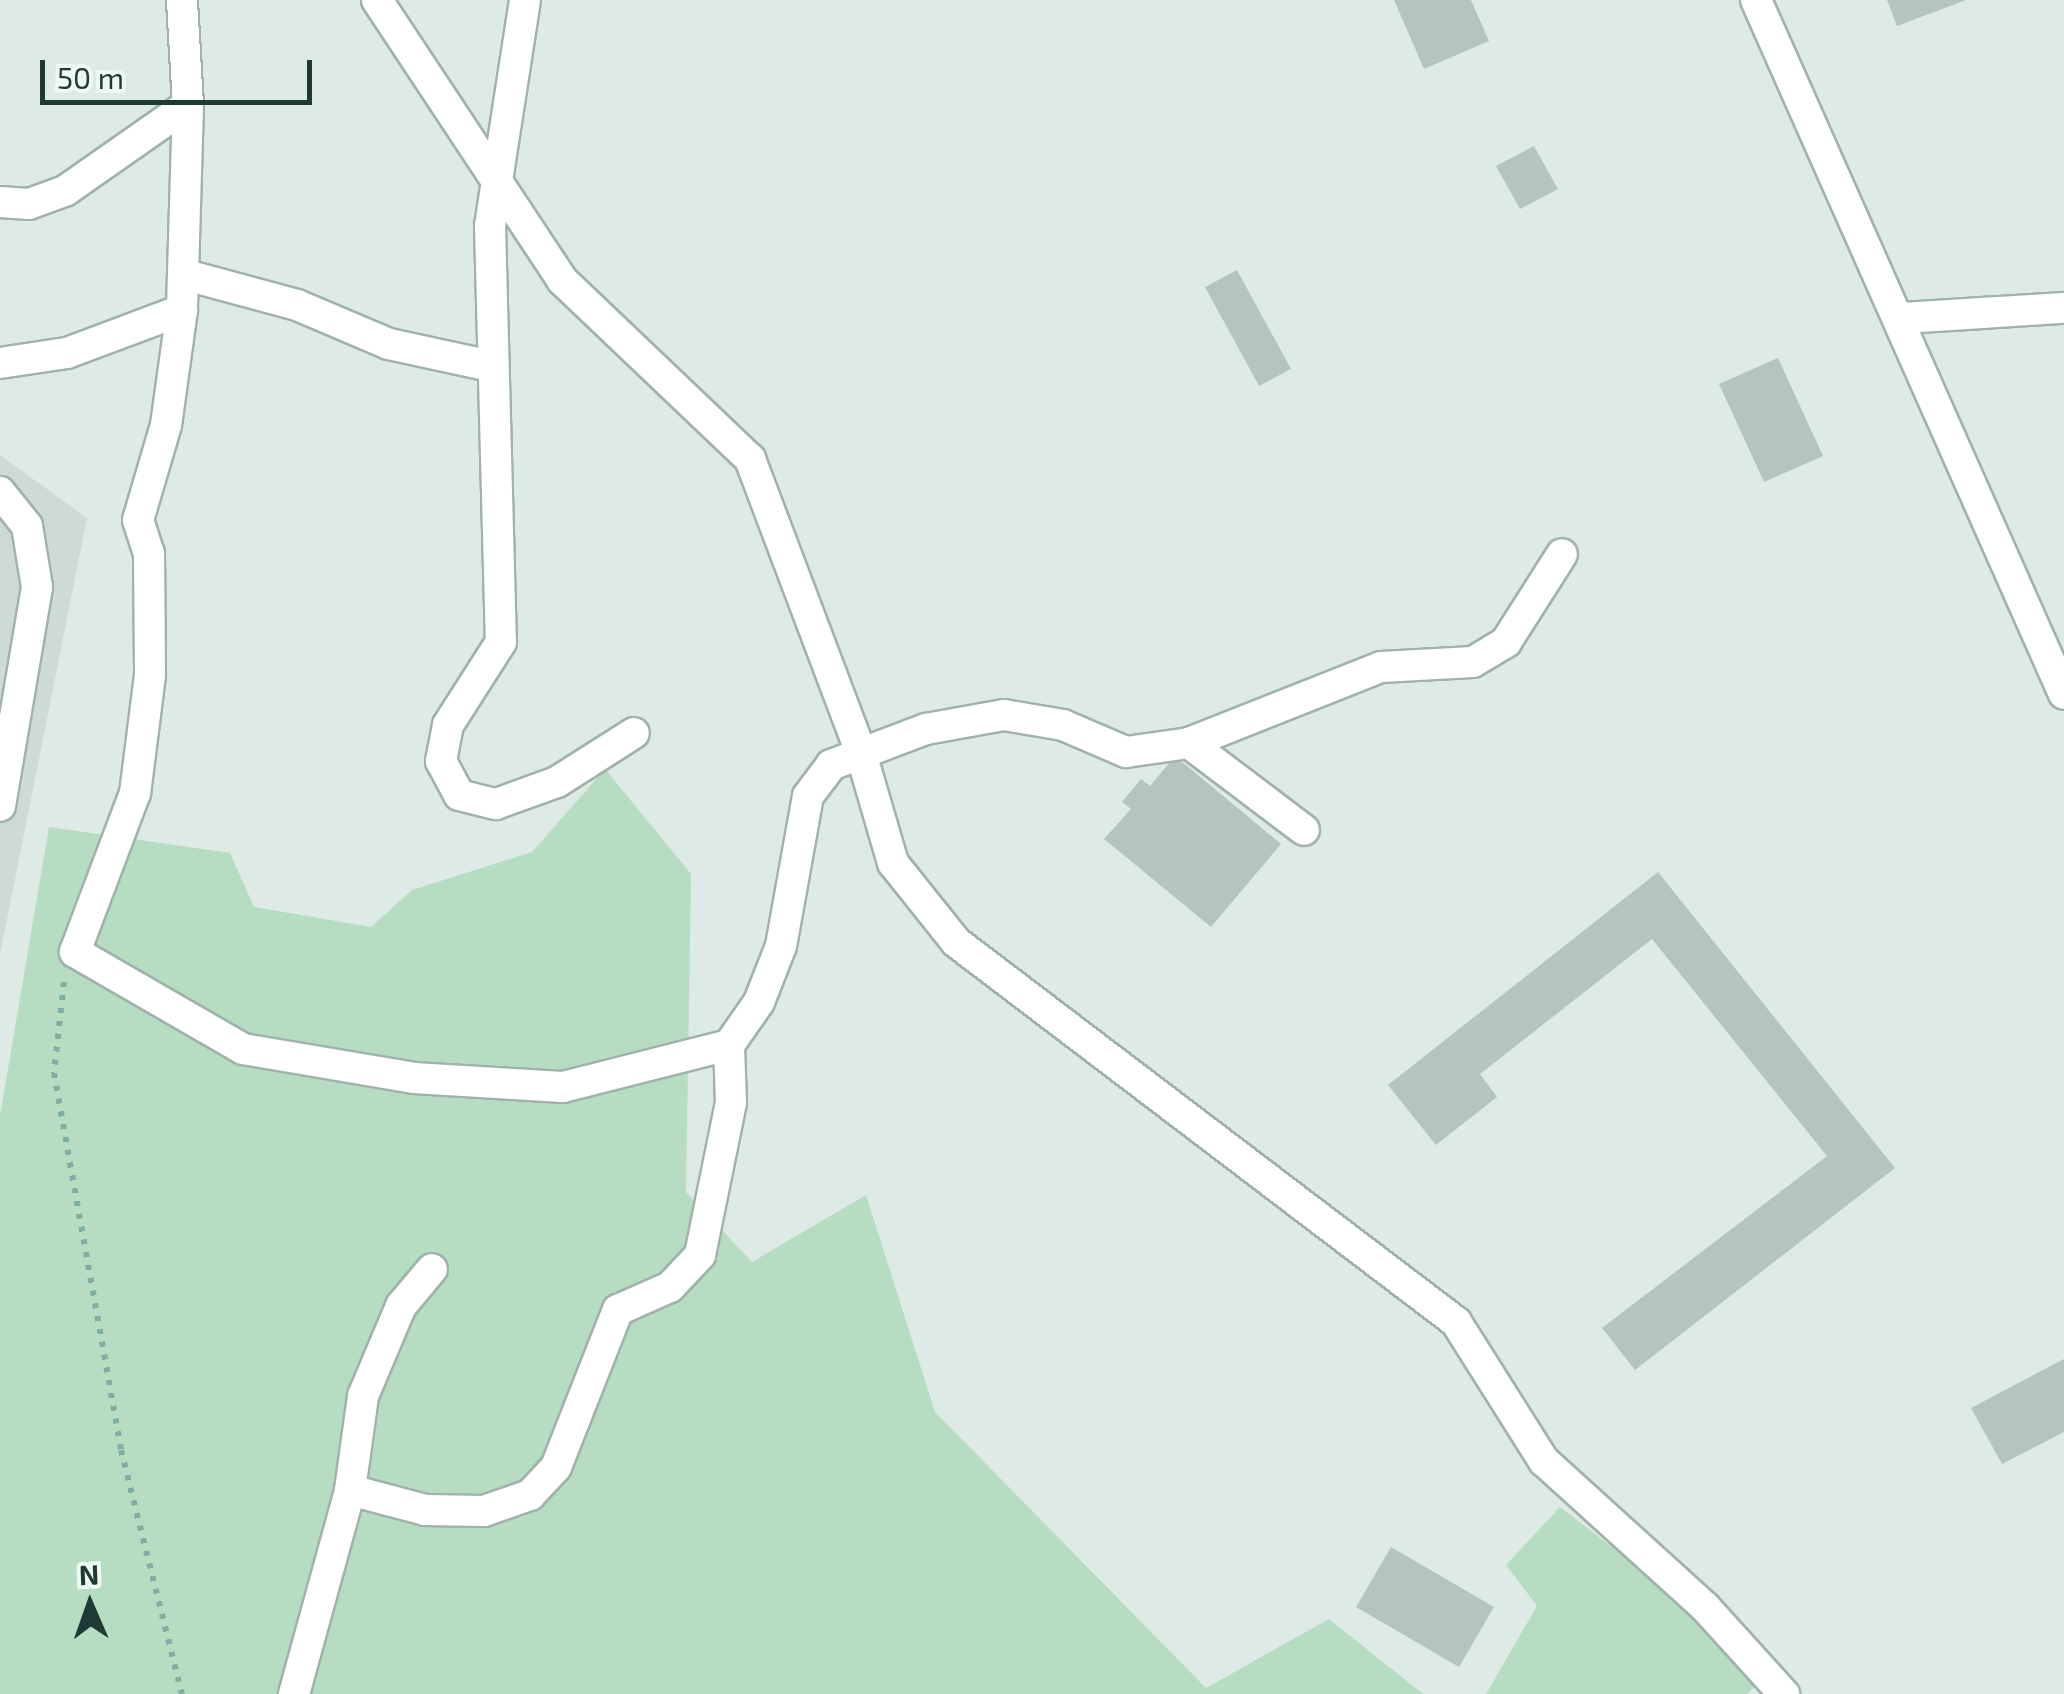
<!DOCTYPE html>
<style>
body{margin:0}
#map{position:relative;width:2064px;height:1694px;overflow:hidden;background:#deeae5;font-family:"Exo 2",sans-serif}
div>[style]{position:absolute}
.built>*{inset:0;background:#cddad5}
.green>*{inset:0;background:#b6dcc2}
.building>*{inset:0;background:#b4c5bf}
.path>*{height:6px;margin-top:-3px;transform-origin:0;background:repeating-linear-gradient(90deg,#7eafa2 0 5px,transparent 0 13px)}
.roads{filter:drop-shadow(2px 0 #a1b2ac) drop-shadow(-2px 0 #a1b2ac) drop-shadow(0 2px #a1b2ac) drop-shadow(0 -2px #a1b2ac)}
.minor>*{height:30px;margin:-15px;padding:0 15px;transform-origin:15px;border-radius:15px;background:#fff}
span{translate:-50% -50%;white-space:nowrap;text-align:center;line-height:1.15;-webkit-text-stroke:8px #eff7f3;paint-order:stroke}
.north{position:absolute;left:40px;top:1554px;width:100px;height:100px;-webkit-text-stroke:8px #eff7f3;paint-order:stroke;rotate:358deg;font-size:28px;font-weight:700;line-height:40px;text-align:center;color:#1f3a34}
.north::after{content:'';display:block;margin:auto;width:35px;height:45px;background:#1f3a34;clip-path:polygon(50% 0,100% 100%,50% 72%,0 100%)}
.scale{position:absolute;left:40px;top:60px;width:272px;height:45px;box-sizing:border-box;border:5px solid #1f3a34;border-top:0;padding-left:12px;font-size:30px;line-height:35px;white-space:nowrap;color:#1f3a34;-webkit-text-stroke:8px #eff7f3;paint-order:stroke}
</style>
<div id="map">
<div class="built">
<div style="clip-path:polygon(0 455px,87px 518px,0 954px)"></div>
</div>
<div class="green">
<div style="clip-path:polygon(605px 769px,691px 874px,686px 1192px,752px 1262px,866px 1195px,935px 1412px,1206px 1688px,1329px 1619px,1423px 1694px,0 1694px,0 1116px,49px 827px,230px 853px,254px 907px,371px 927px,412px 890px,532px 852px)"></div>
<div style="clip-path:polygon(1560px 1507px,1672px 1593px,1770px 1673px,1747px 1694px,1486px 1694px,1537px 1606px,1506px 1565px)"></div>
</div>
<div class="building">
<div style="clip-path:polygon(1394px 0,1471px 0,1489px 41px,1424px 69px)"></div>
<div style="clip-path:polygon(1887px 0,1966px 0,1897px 26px)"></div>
<div style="clip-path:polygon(1534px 146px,1558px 189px,1520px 209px,1496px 166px)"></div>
<div style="clip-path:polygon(1237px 270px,1291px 369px,1259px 386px,1205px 287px)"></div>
<div style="clip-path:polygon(1778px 358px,1823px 456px,1764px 482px,1719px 384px)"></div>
<div style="clip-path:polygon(1175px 756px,1281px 844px,1211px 927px,1104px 839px,1131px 809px,1122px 802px,1141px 779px,1150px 786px)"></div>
<div style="clip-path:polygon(1658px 872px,1895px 1168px,1635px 1370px,1602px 1328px,1827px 1156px,1652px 939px,1480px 1074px,1497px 1097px,1436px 1145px,1388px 1085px)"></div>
<div style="clip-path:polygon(2064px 1359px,2064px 1432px,2002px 1464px,1971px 1408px)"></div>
<div style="clip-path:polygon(1391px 1547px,1494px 1607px,1459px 1667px,1356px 1607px)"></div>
</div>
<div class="path">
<div style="left:64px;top:982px;width:92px;rotate:96.3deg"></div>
<div style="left:54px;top:1073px;width:383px;rotate:79.9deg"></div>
<div style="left:121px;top:1450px;width:252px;rotate:76deg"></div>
</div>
<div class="roads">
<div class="minor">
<div style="left:377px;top:0;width:336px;rotate:56.5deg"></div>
<div style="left:562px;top:280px;width:260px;rotate:43.6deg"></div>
<div style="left:750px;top:459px;width:311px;rotate:69.3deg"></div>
<div style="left:860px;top:750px;width:118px;rotate:73.7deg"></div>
<div style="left:893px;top:863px;width:101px;rotate:51.4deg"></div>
<div style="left:956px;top:942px;width:628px;rotate:37.23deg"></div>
<div style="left:1456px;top:1322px;width:165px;rotate:57.7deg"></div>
<div style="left:1544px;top:1461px;width:217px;rotate:42.2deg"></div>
<div style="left:1705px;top:1607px;width:118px;rotate:47.8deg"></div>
<div style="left:525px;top:0;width:229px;rotate:98.8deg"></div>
<div style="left:490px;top:226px;width:416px;rotate:88.5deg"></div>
<div style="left:501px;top:642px;width:98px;rotate:122.6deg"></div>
<div style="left:448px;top:725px;width:37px;rotate:101deg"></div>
<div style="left:441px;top:761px;width:38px;rotate:62deg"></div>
<div style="left:459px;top:795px;width:38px;rotate:14deg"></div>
<div style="left:496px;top:804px;width:65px;rotate:-19.8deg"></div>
<div style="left:557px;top:782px;width:91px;rotate:-32.5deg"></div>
<div style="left:1756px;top:0;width:759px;rotate:66.07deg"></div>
<div style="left:188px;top:105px;width:205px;rotate:91.7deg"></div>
<div style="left:182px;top:310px;width:116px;rotate:97.9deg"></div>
<div style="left:166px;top:425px;width:99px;rotate:106.4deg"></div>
<div style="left:138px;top:520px;width:35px;rotate:72deg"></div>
<div style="left:149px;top:553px;width:122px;rotate:89.5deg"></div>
<div style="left:150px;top:675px;width:119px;rotate:97.2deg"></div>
<div style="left:135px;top:793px;width:170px;rotate:110.7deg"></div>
<div style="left:75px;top:952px;width:194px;rotate:30deg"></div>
<div style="left:243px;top:1049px;width:173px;rotate:9.6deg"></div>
<div style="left:414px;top:1078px;width:149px;rotate:3.5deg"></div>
<div style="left:563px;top:1087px;width:171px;rotate:-14.2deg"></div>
<div style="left:0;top:202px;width:29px;rotate:4deg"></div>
<div style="left:29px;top:204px;width:38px;rotate:-20deg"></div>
<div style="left:65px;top:191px;width:150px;rotate:-35deg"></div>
<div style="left:188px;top:105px;width:105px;rotate:-93.3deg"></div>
<div style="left:186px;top:275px;width:115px;rotate:15.1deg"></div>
<div style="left:297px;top:305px;width:100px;rotate:23deg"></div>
<div style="left:389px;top:344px;width:104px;rotate:12.2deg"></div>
<div style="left:1903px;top:318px;width:161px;rotate:-3.6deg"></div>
<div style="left:0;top:363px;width:68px;rotate:-8.5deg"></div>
<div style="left:67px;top:353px;width:123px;rotate:-20.5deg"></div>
<div style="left:0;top:492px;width:43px;rotate:51.5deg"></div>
<div style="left:27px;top:526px;width:62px;rotate:80.7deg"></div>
<div style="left:37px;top:587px;width:222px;rotate:99.6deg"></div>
<div style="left:1189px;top:743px;width:206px;rotate:-21.6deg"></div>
<div style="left:1381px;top:667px;width:92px;rotate:-3.1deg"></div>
<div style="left:1473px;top:662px;width:39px;rotate:-31deg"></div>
<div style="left:1506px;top:642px;width:104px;rotate:-57.5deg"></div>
<div style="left:350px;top:1490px;width:78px;rotate:14.9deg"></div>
<div style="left:425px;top:1510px;width:59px;rotate:1deg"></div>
<div style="left:484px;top:1511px;width:49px;rotate:-19.2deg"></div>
<div style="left:530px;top:1495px;width:38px;rotate:-47deg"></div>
<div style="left:556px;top:1467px;width:169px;rotate:-68.5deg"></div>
<div style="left:618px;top:1310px;width:57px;rotate:-23.9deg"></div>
<div style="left:670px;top:1287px;width:44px;rotate:-46.8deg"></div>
<div style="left:700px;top:1255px;width:155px;rotate:-78.5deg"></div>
<div style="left:731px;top:1103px;width:58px;rotate:-92deg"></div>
<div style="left:729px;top:1045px;width:52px;rotate:-55.1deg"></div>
<div style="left:759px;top:1002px;width:60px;rotate:-68.6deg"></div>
<div style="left:781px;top:946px;width:152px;rotate:-79.8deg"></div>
<div style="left:808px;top:796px;width:39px;rotate:-53deg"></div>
<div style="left:831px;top:765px;width:102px;rotate:-20.8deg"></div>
<div style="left:926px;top:729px;width:79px;rotate:-10.2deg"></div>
<div style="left:1004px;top:715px;width:60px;rotate:9.6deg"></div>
<div style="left:1063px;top:725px;width:69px;rotate:23.2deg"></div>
<div style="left:1126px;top:752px;width:64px;rotate:-8.1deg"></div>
<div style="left:1189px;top:743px;width:144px;rotate:37.1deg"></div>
<div style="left:294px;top:1694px;width:212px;rotate:-74.6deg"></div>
<div style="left:350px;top:1490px;width:95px;rotate:-82.1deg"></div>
<div style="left:363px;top:1396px;width:98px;rotate:-67.1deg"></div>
<div style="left:401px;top:1306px;width:48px;rotate:-50deg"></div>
</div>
</div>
<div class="north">N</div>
<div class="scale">50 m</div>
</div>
